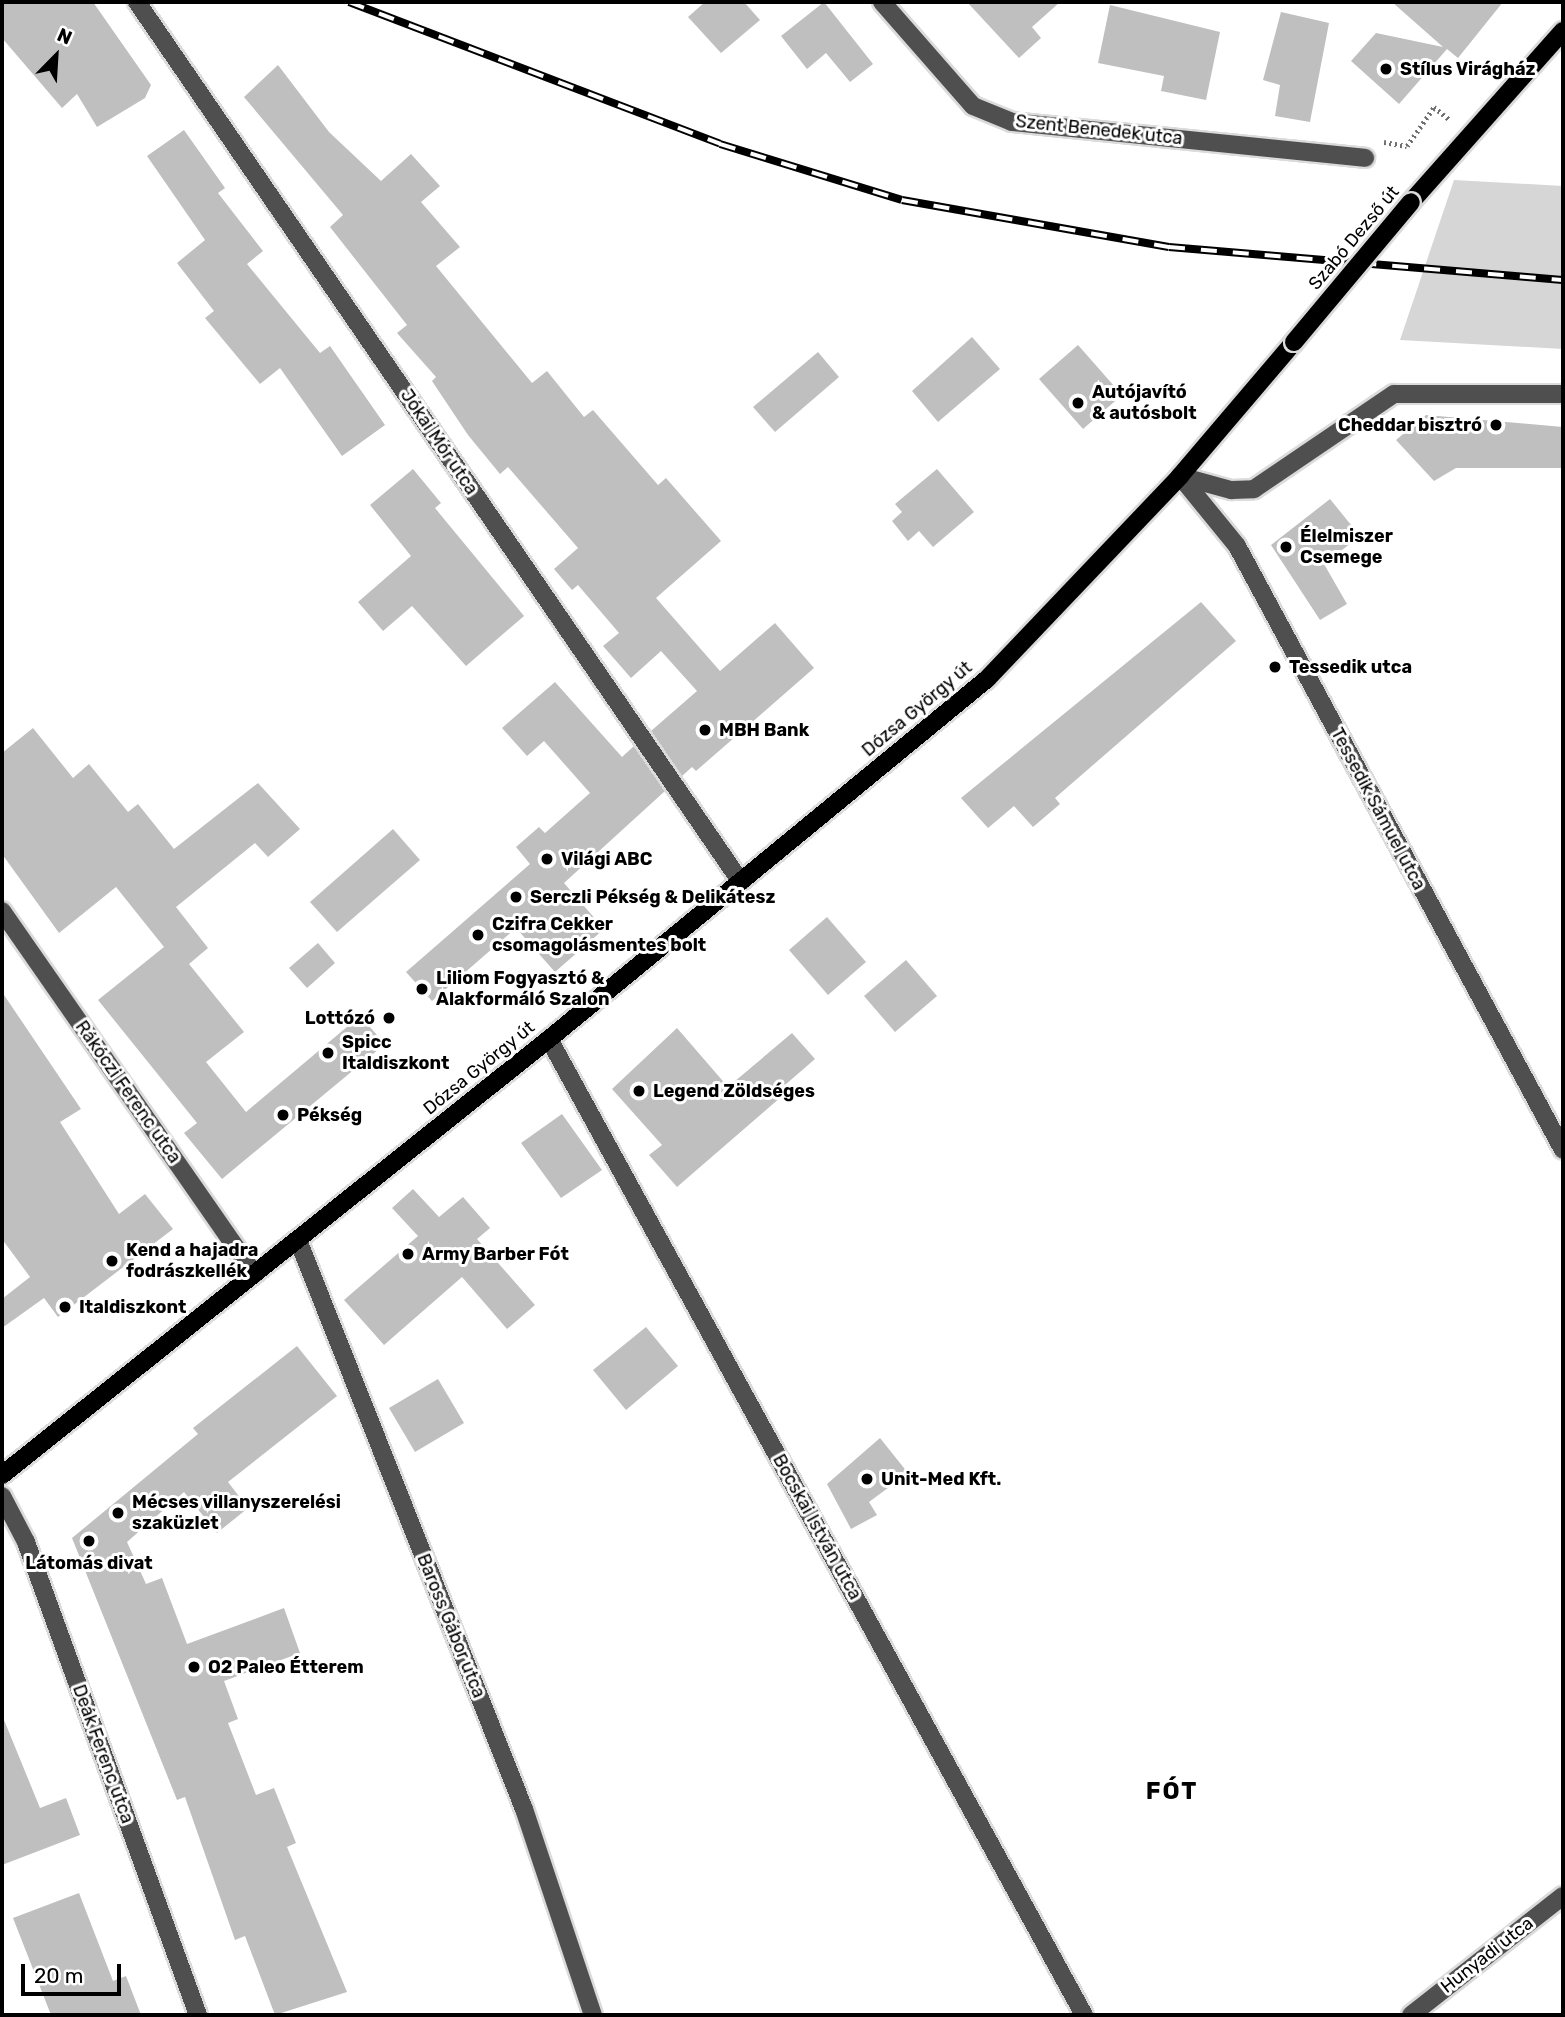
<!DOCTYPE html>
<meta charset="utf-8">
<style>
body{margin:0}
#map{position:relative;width:1565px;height:2017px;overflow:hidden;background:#fff;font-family:Rubik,sans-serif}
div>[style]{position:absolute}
.green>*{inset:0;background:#d6d6d6}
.building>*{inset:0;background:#bfbfbf}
.path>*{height:4.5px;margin-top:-2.25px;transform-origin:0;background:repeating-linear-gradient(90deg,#717171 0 2px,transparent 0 5.5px)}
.roads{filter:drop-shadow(2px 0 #dbdbdb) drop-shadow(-2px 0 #dbdbdb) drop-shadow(0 2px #dbdbdb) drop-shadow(0 -2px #dbdbdb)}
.minor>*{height:18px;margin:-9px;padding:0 9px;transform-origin:9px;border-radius:9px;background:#4f4f4f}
.major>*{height:18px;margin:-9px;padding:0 9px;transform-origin:9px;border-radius:9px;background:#000}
.rail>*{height:8px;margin-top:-4px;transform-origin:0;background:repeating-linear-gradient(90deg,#fff 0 16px,#000 0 32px);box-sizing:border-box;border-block:2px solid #000}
.bridges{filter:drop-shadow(2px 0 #dbdbdb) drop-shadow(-2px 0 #dbdbdb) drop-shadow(0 2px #dbdbdb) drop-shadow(0 -2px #dbdbdb)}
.major-bridge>*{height:18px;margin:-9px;padding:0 9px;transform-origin:9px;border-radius:9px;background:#000}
.dots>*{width:19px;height:19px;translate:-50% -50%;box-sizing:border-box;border:4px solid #fff;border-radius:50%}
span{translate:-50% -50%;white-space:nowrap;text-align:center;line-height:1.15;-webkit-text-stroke:6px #fff;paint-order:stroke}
.poi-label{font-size:18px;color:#000;font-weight:700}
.left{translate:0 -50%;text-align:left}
.right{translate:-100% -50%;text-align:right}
.street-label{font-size:18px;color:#000}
.district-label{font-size:24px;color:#000;font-weight:700;letter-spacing:2px}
.frame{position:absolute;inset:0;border:4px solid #000;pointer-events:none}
.north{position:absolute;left:21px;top:21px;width:70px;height:70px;-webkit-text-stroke:5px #fff;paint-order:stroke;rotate:24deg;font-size:19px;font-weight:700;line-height:28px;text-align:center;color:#000}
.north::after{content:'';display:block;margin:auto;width:24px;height:32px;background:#000;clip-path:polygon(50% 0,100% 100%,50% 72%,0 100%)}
.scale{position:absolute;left:21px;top:1964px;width:100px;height:32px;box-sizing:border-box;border:4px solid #000;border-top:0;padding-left:9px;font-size:21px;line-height:24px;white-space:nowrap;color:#000;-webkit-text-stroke:5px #fff;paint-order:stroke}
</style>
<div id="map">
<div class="green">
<div style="clip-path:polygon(1454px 180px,1563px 186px,1563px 349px,1400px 340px)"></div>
</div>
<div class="building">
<div style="clip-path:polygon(2px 2px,93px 2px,151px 85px,145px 98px,97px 127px,77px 94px,62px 108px,2px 38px)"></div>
<div style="clip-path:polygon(705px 2px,744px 2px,760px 20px,721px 53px,688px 17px)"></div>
<div style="clip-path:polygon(824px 2px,873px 64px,850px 82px,826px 53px,807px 69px,781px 36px)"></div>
<div style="clip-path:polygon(967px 2px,1060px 2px,1032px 27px,1041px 38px,1019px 58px)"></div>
<div style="clip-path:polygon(1392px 2px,1503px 2px,1458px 58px,1447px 49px,1399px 104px,1351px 61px,1376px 33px,1443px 47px)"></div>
<div style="clip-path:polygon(1110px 5px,1220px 32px,1206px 100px,1161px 91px,1164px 76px,1098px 63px)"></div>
<div style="clip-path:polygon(1281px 12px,1329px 23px,1310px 122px,1275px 116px,1280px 85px,1263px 80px)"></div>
<div style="clip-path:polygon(278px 65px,329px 132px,381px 181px,411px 154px,440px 186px,421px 202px,460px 247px,436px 266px,532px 383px,547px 371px,584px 417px,593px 410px,658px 485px,666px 478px,721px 541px,656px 598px,720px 671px,775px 623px,814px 668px,696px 771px,692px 767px,682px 776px,651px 731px,697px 691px,661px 651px,631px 678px,603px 646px,619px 633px,578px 585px,572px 590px,554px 569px,578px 548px,508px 467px,500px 474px,468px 435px,432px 381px,436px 377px,397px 333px,407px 325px,330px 227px,343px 215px,244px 97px)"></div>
<div style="clip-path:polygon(184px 130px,225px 188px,218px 193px,263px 251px,247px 264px,320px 353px,330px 346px,385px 425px,342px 456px,280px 368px,260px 384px,205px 318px,214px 311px,177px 263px,205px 240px,147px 156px)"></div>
<div style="clip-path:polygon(972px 337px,1000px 369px,938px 422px,912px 391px)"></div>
<div style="clip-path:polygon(1078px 345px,1122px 395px,1083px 429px,1039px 379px)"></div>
<div style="clip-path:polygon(818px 352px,839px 377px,775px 432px,753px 407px)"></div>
<div style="clip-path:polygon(1426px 415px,1563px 427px,1563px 468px,1456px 468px,1434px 481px,1396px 440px)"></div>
<div style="clip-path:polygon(413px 469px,441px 503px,435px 508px,524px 616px,466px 666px,412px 606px,383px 631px,358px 602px,411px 556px,370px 505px)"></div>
<div style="clip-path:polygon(937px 469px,974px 512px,933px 547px,919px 531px,908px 541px,892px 521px,902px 512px,895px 504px)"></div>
<div style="clip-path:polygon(1330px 499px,1360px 536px,1324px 564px,1347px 604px,1320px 620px,1271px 545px)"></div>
<div style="clip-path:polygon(1201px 602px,1236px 641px,1055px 798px,1060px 804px,1033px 827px,1014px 806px,988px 828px,961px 798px)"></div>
<div style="clip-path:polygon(555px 682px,622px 757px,634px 746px,665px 791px,564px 883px,604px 929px,555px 972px,516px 928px,432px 1001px,406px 972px,530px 864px,516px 847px,539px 827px,545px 833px,590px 793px,544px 741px,527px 756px,502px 728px)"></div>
<div style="clip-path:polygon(33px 728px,73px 778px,89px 764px,128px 812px,138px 804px,174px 849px,258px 783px,300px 829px,268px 857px,255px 843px,176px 907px,208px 948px,189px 964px,244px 1032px,206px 1062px,246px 1112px,360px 1016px,385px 1044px,222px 1179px,184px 1133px,197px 1123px,98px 1000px,164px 947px,116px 887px,59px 933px,2px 854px,2px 753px)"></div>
<div style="clip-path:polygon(393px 829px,420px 860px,337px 932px,310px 902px)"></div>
<div style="clip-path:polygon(827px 917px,866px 962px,828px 995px,789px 950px)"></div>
<div style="clip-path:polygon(318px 943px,335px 963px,307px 988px,289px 968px)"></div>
<div style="clip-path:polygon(906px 960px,937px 996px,895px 1032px,864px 996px)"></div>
<div style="clip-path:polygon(2px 992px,81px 1109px,60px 1122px,119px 1214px,145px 1194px,173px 1229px,58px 1317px,44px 1298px,2px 1328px,2px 1299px,30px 1277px,2px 1239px)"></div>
<div style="clip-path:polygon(677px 1028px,728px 1087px,792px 1033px,815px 1059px,785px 1085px,789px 1090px,677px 1187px,649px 1155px,662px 1145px,612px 1089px)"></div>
<div style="clip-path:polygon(562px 1114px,602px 1170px,561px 1198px,521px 1143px)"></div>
<div style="clip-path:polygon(413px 1189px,439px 1217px,463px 1197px,490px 1228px,477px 1239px,535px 1305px,507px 1329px,462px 1277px,384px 1345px,344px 1300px,418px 1236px,392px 1208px)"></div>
<div style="clip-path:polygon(646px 1327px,678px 1366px,626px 1410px,593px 1370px)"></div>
<div style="clip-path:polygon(297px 1346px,337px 1396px,228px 1482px,248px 1508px,217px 1533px,184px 1492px,127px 1542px,146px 1584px,162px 1578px,187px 1644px,284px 1608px,300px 1653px,224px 1681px,238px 1719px,228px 1723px,256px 1795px,274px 1788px,296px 1843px,287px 1847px,347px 1992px,275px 2015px,245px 1936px,235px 1940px,185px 1797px,177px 1800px,72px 1538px,198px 1434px,193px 1428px)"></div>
<div style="clip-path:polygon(438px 1379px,464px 1423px,415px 1452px,389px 1408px)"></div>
<div style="clip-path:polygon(880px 1438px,908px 1473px,869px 1502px,877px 1515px,851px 1529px,827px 1484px)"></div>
<div style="clip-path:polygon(2px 1715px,40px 1808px,66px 1798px,80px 1835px,2px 1865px)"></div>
<div style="clip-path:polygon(79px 1893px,113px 1981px,126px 1976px,141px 2015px,51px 2015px,13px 1918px)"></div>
</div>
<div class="path">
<div style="left:1384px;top:142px;width:23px;rotate:10deg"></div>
<div style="left:1407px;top:146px;width:47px;rotate:-55.3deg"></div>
<div style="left:1434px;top:107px;width:21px;rotate:39deg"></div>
</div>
<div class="roads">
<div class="minor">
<div style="left:137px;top:2px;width:1067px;rotate:55.54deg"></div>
<div style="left:882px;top:2px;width:138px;rotate:48.8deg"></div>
<div style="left:973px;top:106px;width:42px;rotate:22.3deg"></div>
<div style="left:1012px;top:122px;width:355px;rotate:5.8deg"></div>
<div style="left:1180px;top:476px;width:90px;rotate:50.8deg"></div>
<div style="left:1237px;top:546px;width:686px;rotate:61.64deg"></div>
<div style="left:1187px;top:478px;width:46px;rotate:15.3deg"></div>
<div style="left:1231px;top:490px;width:23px;rotate:-2deg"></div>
<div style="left:1254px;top:489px;width:169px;rotate:-34.2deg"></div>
<div style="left:1394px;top:394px;width:169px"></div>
<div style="left:2px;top:911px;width:442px;rotate:55.2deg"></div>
<div style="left:549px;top:1039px;width:1113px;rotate:61.27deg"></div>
<div style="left:298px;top:1240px;width:612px;rotate:68.34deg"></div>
<div style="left:524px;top:1809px;width:217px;rotate:71.5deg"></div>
<div style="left:2px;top:1496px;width:52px;rotate:62.4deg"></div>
<div style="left:26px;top:1542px;width:503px;rotate:70.02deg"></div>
<div style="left:1411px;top:2015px;width:193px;rotate:-38.1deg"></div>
</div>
<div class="major">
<div style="left:1411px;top:202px;width:229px;rotate:-48.4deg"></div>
<div style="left:2px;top:1475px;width:700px;rotate:-38.56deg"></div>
<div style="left:549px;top:1039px;width:567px;rotate:-39.42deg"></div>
<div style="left:987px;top:679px;width:280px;rotate:-46.4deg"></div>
<div style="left:1180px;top:476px;width:176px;rotate:-49.6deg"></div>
</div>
</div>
<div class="rail">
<div style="left:349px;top:2px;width:397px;rotate:20.9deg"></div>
<div style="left:720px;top:144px;width:190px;rotate:17.1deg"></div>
<div style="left:902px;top:200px;width:271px;rotate:10deg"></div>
<div style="left:1169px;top:247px;width:395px;rotate:4.8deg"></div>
</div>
<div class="bridges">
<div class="major-bridge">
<div style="left:1294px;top:342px;width:182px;rotate:-50.1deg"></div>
</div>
</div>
<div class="dots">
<div style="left:1386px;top:69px;background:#000"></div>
<div style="left:1078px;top:403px;background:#000"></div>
<div style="left:1496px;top:425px;background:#000"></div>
<div style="left:1286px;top:547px;background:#000"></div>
<div style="left:1275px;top:667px;background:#000"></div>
<div style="left:705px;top:730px;background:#000"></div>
<div style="left:547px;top:859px;background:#000"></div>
<div style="left:516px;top:897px;background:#000"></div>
<div style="left:478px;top:935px;background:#000"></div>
<div style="left:422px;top:989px;background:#000"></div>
<div style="left:389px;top:1018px;background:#000"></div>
<div style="left:328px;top:1053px;background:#000"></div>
<div style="left:639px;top:1091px;background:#000"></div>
<div style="left:283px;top:1115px;background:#000"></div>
<div style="left:408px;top:1254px;background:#000"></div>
<div style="left:112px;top:1261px;background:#000"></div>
<div style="left:65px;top:1307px;background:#000"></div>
<div style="left:867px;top:1479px;background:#000"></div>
<div style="left:118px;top:1513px;background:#000"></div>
<div style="left:89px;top:1541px;background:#000"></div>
<div style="left:194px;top:1667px;background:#000"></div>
</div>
<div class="poi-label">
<span class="left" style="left:1400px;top:69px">Stílus Virágház</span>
<span class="left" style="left:1092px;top:403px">Autójavító<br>&amp; autósbolt</span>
<span class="right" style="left:1482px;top:425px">Cheddar bisztró</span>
<span class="left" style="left:1300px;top:547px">Élelmiszer<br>Csemege</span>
<span class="left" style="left:1289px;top:667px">Tessedik utca</span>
<span class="left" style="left:719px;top:730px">MBH Bank</span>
<span class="left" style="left:561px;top:859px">Világi ABC</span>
<span class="left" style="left:530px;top:897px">Serczli Pékség &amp; Delikátesz</span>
<span class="left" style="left:492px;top:935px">Czifra Cekker<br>csomagolásmentes bolt</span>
<span class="left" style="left:436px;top:989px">Liliom Fogyasztó &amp;<br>Alakformáló Szalon</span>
<span class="right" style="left:375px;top:1018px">Lottózó</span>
<span class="left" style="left:342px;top:1053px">Spicc<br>Italdiszkont</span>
<span class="left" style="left:653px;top:1091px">Legend Zöldséges</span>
<span class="left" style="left:297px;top:1115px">Pékség</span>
<span class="left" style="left:126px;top:1261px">Kend a hajadra<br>fodrászkellék</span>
<span class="left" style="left:422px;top:1254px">Army Barber Fót</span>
<span class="left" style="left:79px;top:1307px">Italdiszkont</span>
<span class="left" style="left:881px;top:1479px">Unit-Med Kft.</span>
<span class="left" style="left:132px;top:1513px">Mécses villanyszerelési<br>szaküzlet</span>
<span style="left:89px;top:1563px">Látomás divat</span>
<span class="left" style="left:208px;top:1667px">O2 Paleo Étterem</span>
</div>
<div class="street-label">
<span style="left:1099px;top:130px;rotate:6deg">Szent Benedek utca</span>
<span style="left:1354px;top:238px;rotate:-50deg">Szabó Dezső út</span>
<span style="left:439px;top:442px;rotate:56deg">Jókai Mór utca</span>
<span style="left:917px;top:709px;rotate:-40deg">Dózsa György út</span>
<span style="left:1378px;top:809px;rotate:62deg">Tessedik Sámuel utca</span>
<span style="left:479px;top:1068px;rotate:-39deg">Dózsa György út</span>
<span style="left:128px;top:1092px;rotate:55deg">Rákóczi Ferenc utca</span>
<span style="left:817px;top:1527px;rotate:61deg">Bocskai István utca</span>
<span style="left:451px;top:1626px;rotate:68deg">Baross Gábor utca</span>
<span style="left:103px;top:1754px;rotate:70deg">Deák Ferenc utca</span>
<span style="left:1487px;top:1955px;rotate:-38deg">Hunyadi utca</span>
</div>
<div class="district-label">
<span style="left:1172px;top:1792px">FÓT</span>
</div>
<div class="frame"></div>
<div class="north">N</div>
<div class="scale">20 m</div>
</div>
